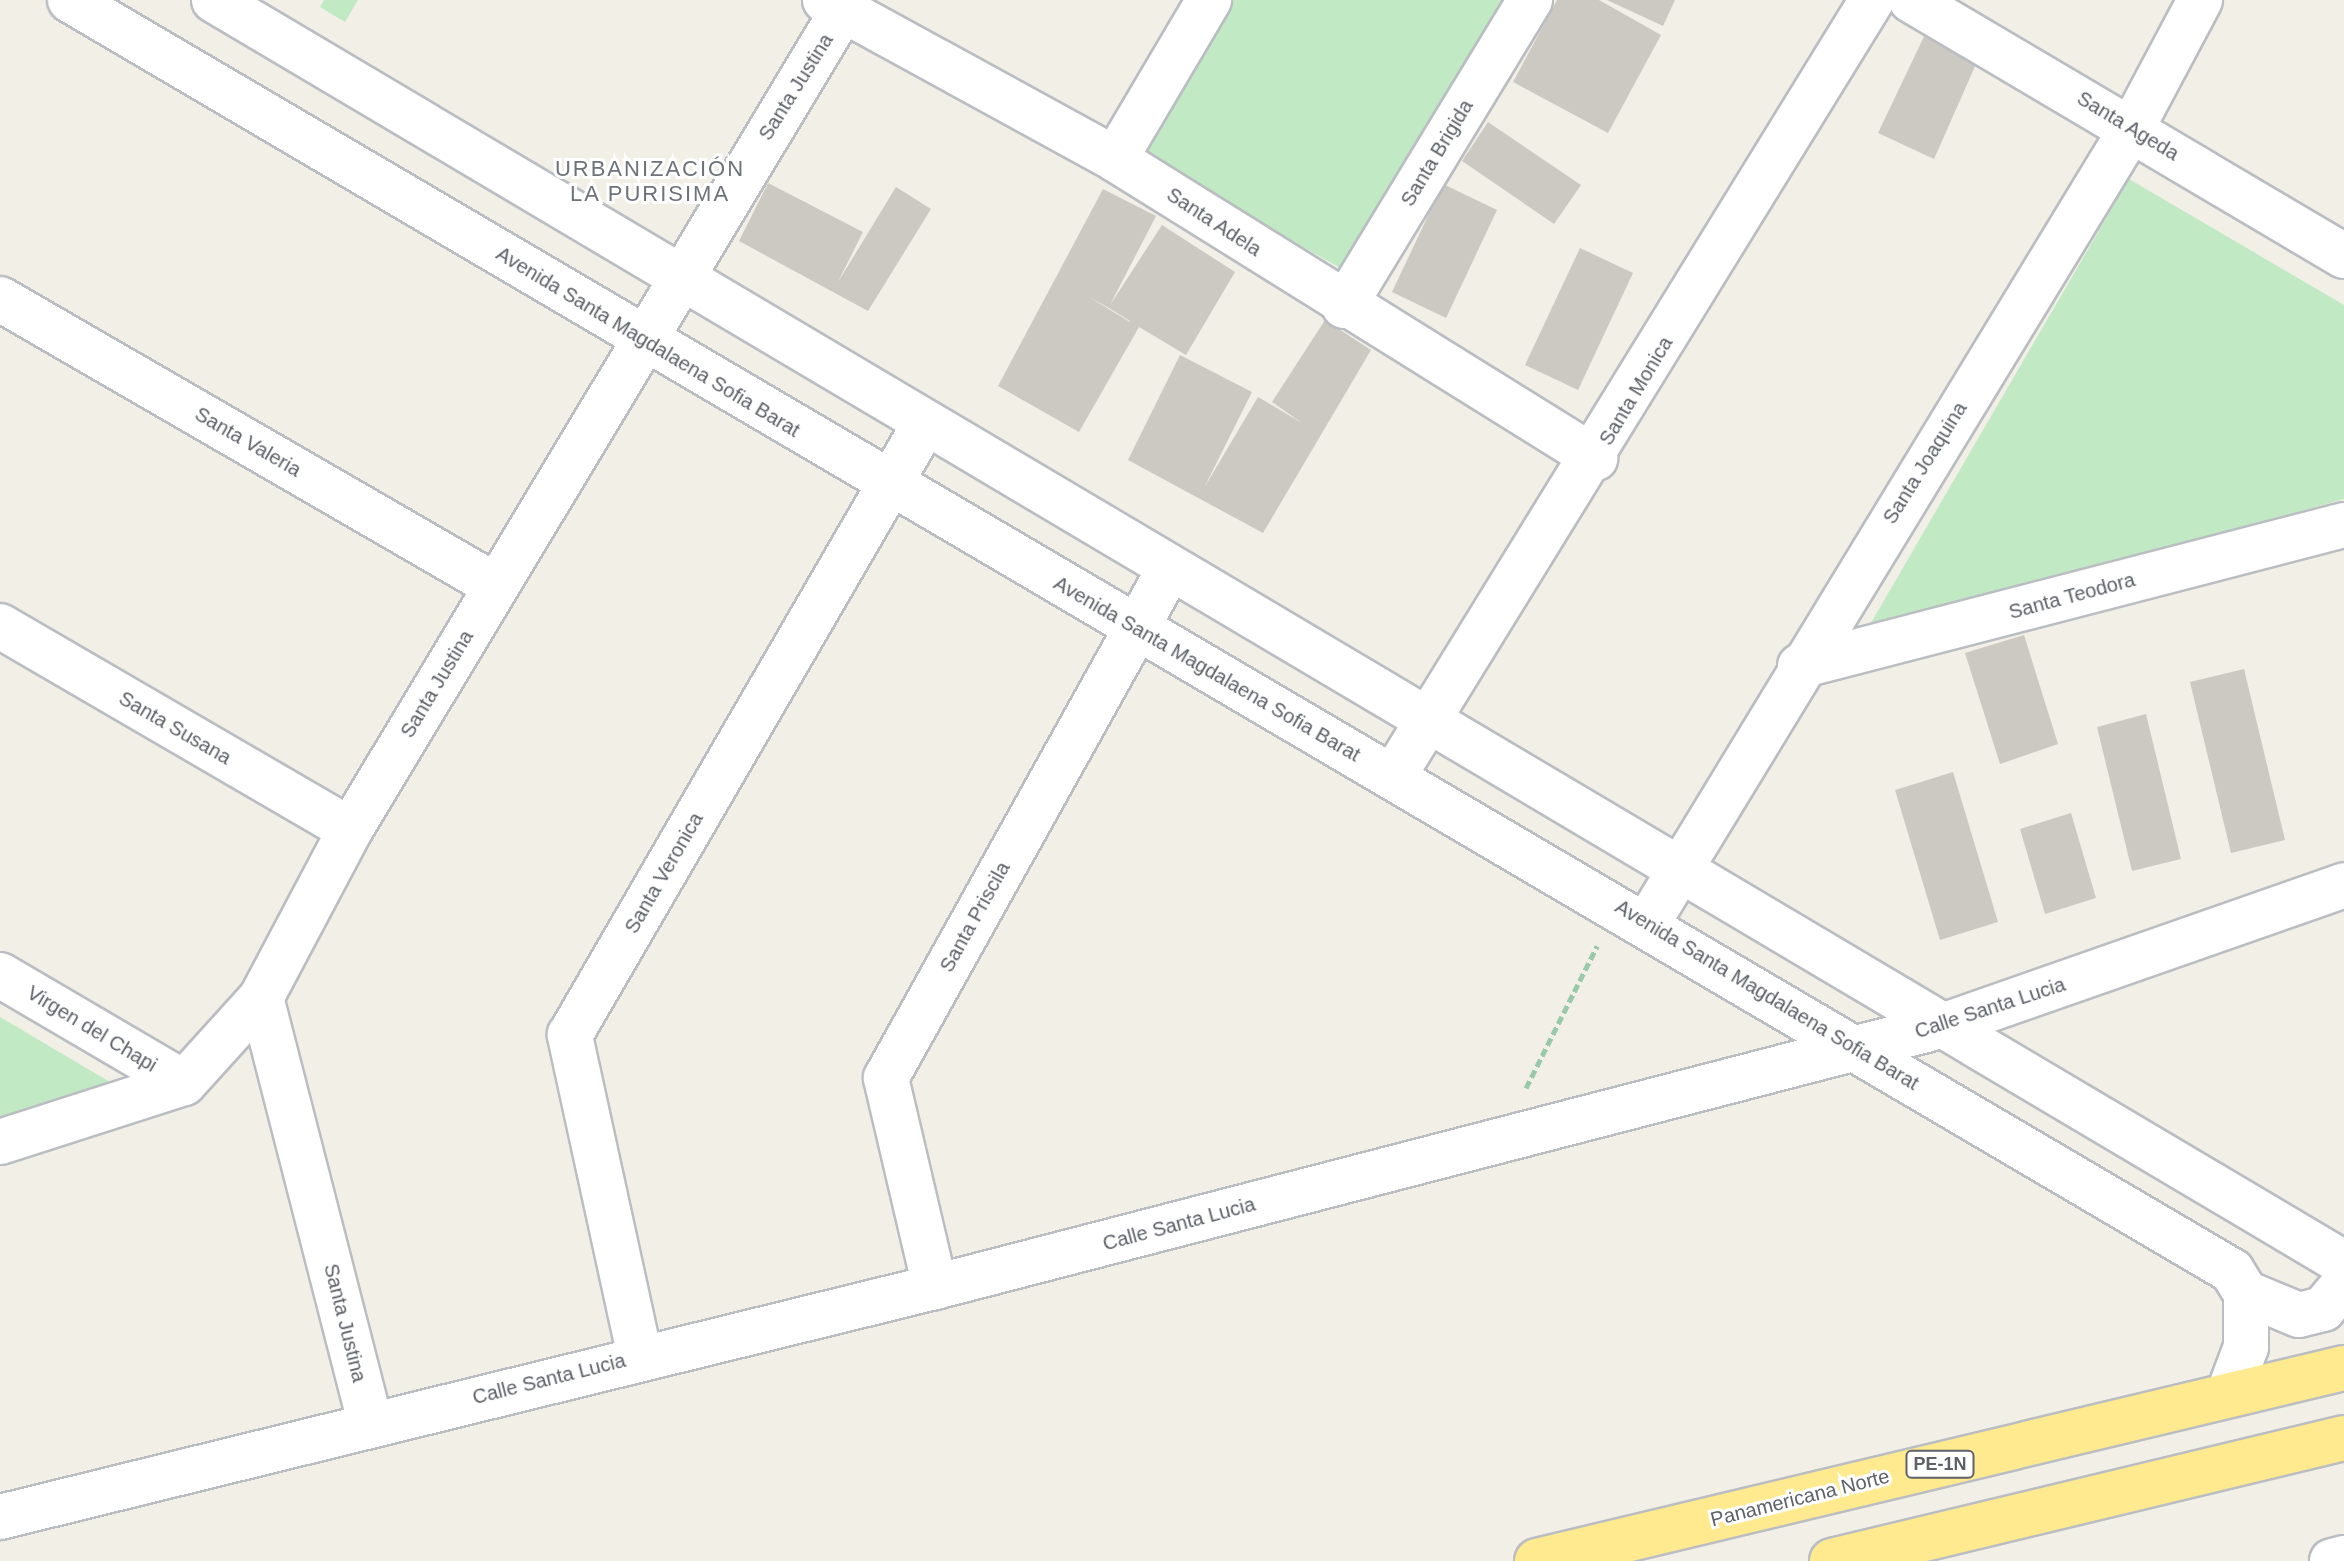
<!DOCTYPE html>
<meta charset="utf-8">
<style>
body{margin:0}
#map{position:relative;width:2344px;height:1561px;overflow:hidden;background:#f1efe6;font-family:Arial,sans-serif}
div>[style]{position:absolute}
.green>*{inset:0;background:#c1eac4}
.building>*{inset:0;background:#ccc9c3}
.path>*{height:5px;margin-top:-2.5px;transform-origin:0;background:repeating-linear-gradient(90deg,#98c9aa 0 8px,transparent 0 12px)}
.roads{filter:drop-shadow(2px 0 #babdc2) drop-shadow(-2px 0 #babdc2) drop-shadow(0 2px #babdc2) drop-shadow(0 -2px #babdc2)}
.minor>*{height:44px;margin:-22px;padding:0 22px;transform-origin:22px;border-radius:22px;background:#fff}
.highway>*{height:44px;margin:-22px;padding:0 22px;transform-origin:22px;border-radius:22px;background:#ffea8f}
span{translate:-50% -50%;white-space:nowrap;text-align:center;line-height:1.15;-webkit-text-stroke:6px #fff;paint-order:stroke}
.shield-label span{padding:2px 6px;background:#fff;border:2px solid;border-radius:6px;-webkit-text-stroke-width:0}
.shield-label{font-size:18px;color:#5d6168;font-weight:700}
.street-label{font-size:20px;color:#5d6168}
.neighbourhood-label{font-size:22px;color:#6e737a;letter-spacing:2px}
</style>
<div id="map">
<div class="green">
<div style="clip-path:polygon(324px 0,358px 0,345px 22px,320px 7px)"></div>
<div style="clip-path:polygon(1234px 0,1517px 0,1353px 275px,1142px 157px)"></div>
<div style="clip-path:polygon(2129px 179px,2344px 305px,2344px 499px,1865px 633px)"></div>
<div style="clip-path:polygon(0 1017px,110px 1082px,108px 1104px,0 1132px)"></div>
</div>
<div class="building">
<div style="clip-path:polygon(1557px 0,1599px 0,1661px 35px,1608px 133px,1513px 82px)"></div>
<div style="clip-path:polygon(1607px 0,1675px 0,1663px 26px)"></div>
<div style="clip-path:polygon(1929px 26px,1980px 55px,1934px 159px,1878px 133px)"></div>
<div style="clip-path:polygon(1488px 122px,1581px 185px,1554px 224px,1462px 161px)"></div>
<div style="clip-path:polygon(768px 183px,863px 232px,838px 282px,896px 187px,931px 209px,868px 311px,739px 241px)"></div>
<div style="clip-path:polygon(1443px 184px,1497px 210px,1446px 318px,1392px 292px)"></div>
<div style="clip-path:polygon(evenodd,1103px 189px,1156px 216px,1110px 305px,1162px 225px,1235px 272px,1186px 355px,1139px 327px,1079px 432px,998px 386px,1103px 189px,1089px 297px,1109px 308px,1130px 321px,1130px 322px,1089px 297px)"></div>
<div style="clip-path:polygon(1580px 248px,1633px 273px,1578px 390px,1525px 365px)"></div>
<div style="clip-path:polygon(1325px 320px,1371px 350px,1263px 533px,1128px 460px,1180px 355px,1252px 392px,1204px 488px,1258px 397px,1302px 423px,1272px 402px)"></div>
<div style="clip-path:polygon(2024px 635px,2058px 744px,2000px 764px,1965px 653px)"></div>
<div style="clip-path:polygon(2244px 669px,2285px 840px,2231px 853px,2190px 682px)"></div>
<div style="clip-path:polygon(2146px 714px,2181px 859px,2132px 871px,2097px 727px)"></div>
<div style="clip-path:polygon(1953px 772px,1998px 922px,1940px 940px,1895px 790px)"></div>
<div style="clip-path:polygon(2071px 813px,2096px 898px,2045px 914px,2020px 829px)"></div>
</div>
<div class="path">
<div style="left:1526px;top:1088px;width:159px;rotate:-63.4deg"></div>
</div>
<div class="roads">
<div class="minor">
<div style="left:70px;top:0;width:2508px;rotate:30.45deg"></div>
<div style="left:2232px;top:1271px;width:26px;rotate:58deg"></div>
<div style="left:2246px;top:1293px;width:54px;rotate:90deg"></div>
<div style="left:2246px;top:1347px;width:51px;rotate:110.6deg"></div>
<div style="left:214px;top:0;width:2476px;rotate:30.67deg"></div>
<div style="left:825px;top:0;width:331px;rotate:28.7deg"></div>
<div style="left:1115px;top:159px;width:566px;rotate:31.92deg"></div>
<div style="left:1911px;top:0;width:503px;rotate:30.59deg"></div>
<div style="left:1115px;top:159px;width:185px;rotate:-59.4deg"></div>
<div style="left:0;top:299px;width:573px;rotate:30.05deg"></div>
<div style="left:1344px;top:306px;width:358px;rotate:-58.7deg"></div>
<div style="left:0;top:626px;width:405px;rotate:30.2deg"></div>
<div style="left:1800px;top:666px;width:562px;rotate:-14.53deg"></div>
<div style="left:1393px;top:777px;width:913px;rotate:-58.35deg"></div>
<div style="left:1647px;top:924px;width:932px;rotate:-58.65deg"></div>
<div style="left:2132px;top:128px;width:145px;rotate:-62deg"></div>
<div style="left:0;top:975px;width:213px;rotate:30.4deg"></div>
<div style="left:0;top:1142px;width:193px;rotate:-17.8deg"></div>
<div style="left:184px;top:1083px;width:115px;rotate:-47.8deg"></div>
<div style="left:935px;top:1287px;width:215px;rotate:-103.2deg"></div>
<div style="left:886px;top:1078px;width:584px;rotate:-60.89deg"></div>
<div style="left:2246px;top:1293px;width:57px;rotate:22.5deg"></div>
<div style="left:2299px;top:1315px;width:25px;rotate:-14deg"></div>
<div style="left:2323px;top:1309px;width:33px;rotate:-50deg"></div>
<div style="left:640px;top:1357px;width:330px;rotate:-102.3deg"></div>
<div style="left:570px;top:1035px;width:705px;rotate:-59.87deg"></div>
<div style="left:370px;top:1422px;width:438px;rotate:-104.4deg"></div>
<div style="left:261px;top:998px;width:190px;rotate:-62.1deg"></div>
<div style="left:350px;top:830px;width:968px;rotate:-58.99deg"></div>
<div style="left:0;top:1517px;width:963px;rotate:-13.82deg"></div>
<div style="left:935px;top:1287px;width:1043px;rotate:-14.54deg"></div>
<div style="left:1945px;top:1025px;width:423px;rotate:-19.3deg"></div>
<div style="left:2332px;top:1561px;width:12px;rotate:-14deg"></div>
</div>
<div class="highway">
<div style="left:1537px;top:1561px;width:830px;rotate:-13.45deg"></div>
<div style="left:1832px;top:1561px;width:527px;rotate:-13.51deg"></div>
</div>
</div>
<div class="shield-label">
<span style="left:1940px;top:1464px">PE-1N</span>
</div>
<div class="street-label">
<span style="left:796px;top:87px;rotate:-58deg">Santa Justina</span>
<span style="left:2128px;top:126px;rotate:31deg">Santa Ageda</span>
<span style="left:1437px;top:153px;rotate:-59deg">Santa Brigida</span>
<span style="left:1214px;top:222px;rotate:33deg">Santa Adela</span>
<span style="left:648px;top:342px;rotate:31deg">Avenida Santa Magdalaena Sofia Barat</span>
<span style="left:1636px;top:391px;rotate:-59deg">Santa Monica</span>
<span style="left:248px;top:442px;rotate:30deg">Santa Valeria</span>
<span style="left:1925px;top:463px;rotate:-58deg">Santa Joaquina</span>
<span style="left:2072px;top:596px;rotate:-15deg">Santa Teodora</span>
<span style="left:1207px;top:669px;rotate:30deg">Avenida Santa Magdalaena Sofia Barat</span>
<span style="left:437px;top:684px;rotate:-59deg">Santa Justina</span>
<span style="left:175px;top:728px;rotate:30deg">Santa Susana</span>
<span style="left:664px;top:873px;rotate:-60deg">Santa Veronica</span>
<span style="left:975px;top:917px;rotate:-61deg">Santa Priscila</span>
<span style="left:1767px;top:995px;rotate:31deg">Avenida Santa Magdalaena Sofia Barat</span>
<span style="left:1990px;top:1008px;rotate:-18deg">Calle Santa Lucia</span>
<span style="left:92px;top:1029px;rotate:31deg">Virgen del Chapi</span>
<span style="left:1179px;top:1224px;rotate:-15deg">Calle Santa Lucia</span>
<span style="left:345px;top:1323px;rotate:76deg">Santa Justina</span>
<span style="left:549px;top:1379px;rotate:-14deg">Calle Santa Lucia</span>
<span style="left:1800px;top:1498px;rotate:-14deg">Panamericana Norte</span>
</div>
<div class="neighbourhood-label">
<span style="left:650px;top:181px">URBANIZACIÓN<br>LA PURISIMA</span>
</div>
</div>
